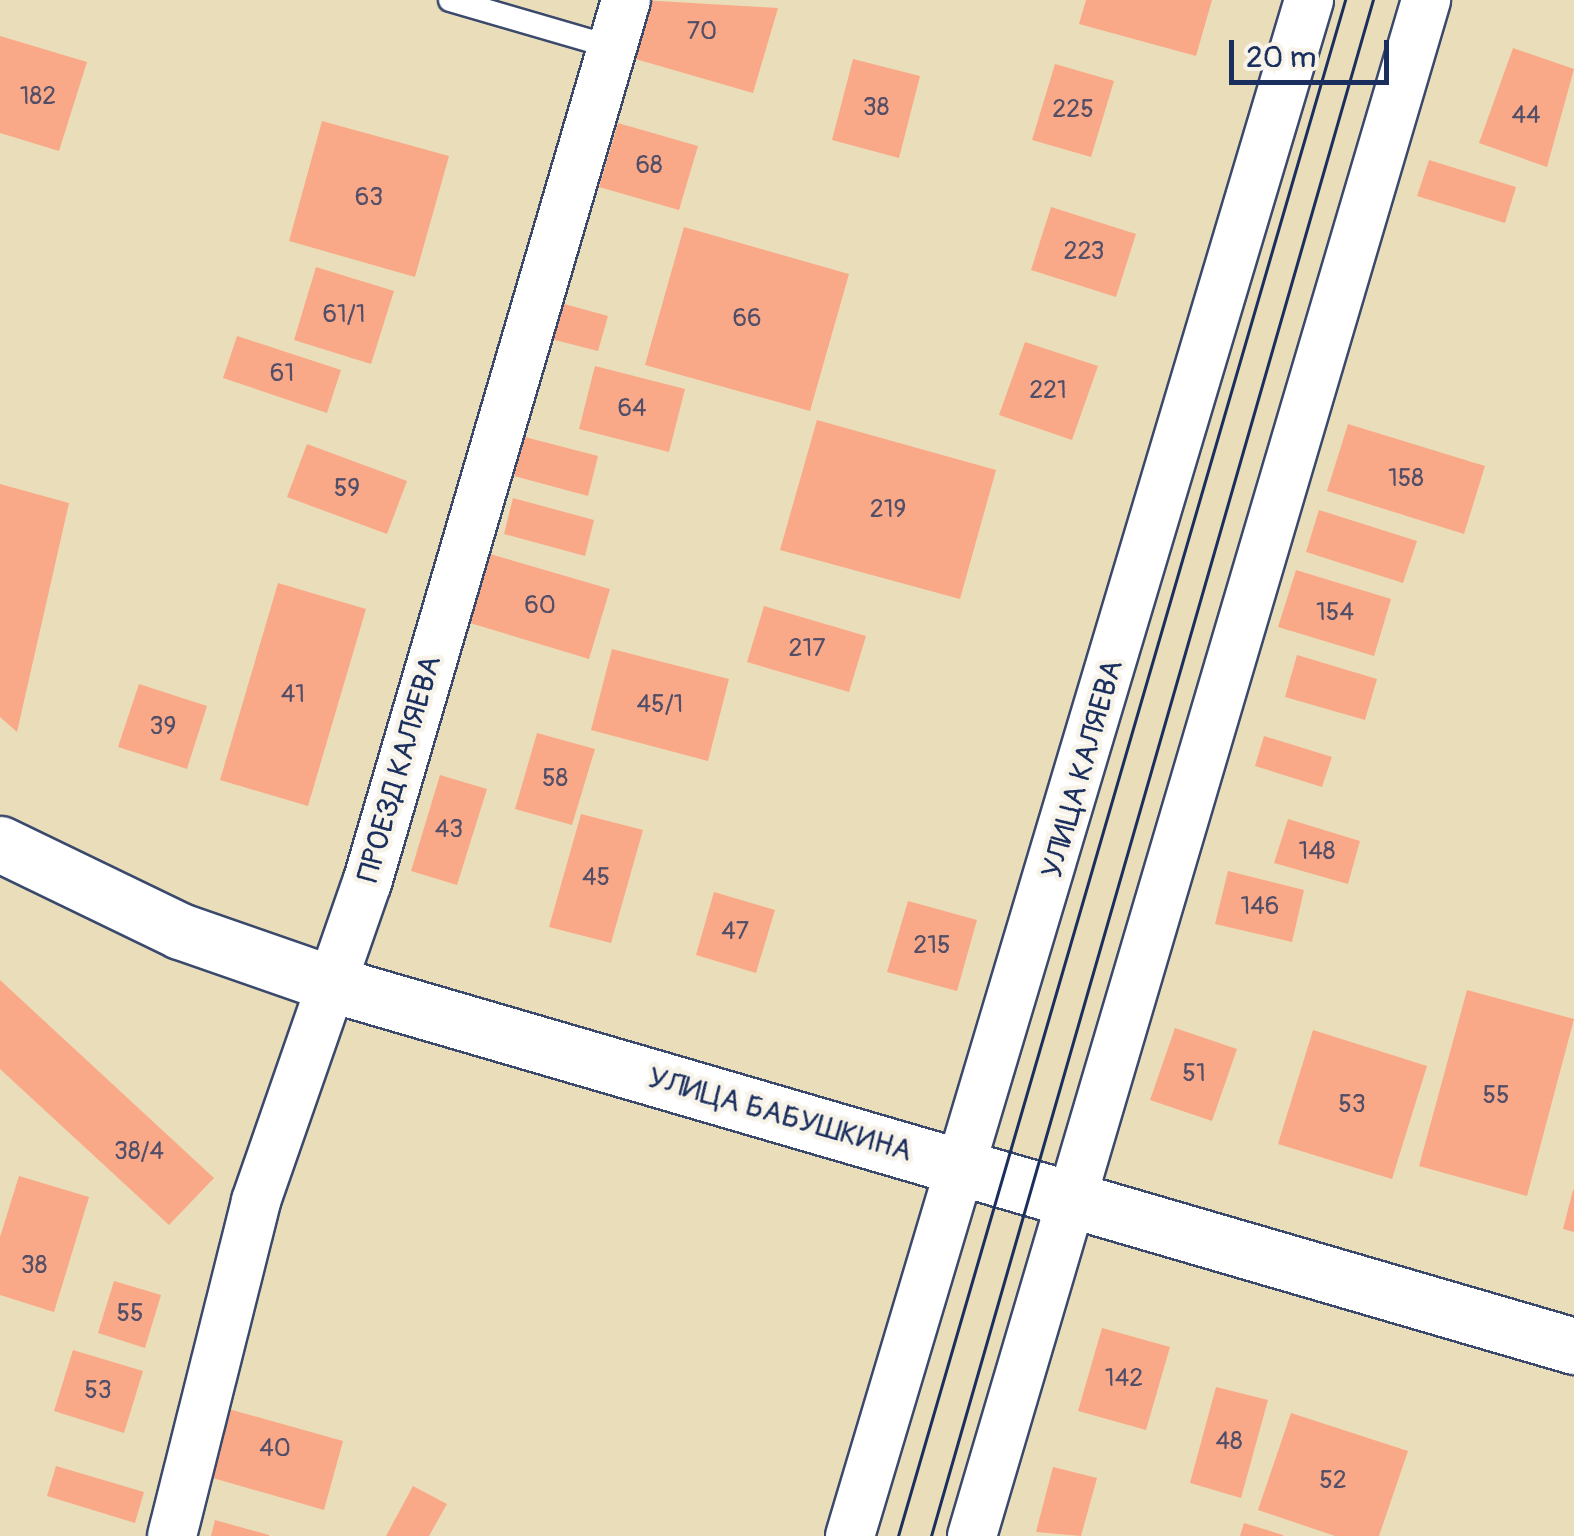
<!DOCTYPE html>
<meta charset="utf-8">
<style>
body{margin:0}
#map{position:relative;width:1574px;height:1536px;overflow:hidden;background:#eadeba;font-family:Pangolin,sans-serif}
div>[style]{position:absolute}
.building>*{inset:0;background:#f9a988}
.roads{filter:drop-shadow(2px 0 #3a496c) drop-shadow(-2px 0 #3a496c) drop-shadow(0 2px #3a496c) drop-shadow(0 -2px #3a496c)}
.service>*{height:22px;margin:-11px;padding:0 11px;transform-origin:11px;border-radius:11px;background:#fff}
.minor>*{height:48px;margin:-24px;padding:0 24px;transform-origin:24px;border-radius:24px;background:#fff}
.tertiary>*{height:55px;margin:-27.5px;padding:0 27.5px;transform-origin:27.5px;border-radius:27.5px;background:#fff}
.tram>*{height:2.5px;margin:-1.25px;padding:0 1.25px;transform-origin:1.25px;border-radius:1.25px;background:#1b2f5e}
span{translate:-50% -50%;white-space:nowrap;text-align:center;line-height:1.15;-webkit-text-stroke:9px #f7f3e8;paint-order:stroke}
.number-label{font-size:25px;color:#524e68}
.number-label span{-webkit-text-stroke-width:0}
.street-label{font-size:30px;color:#1b2f5e}
.scale{position:absolute;left:1229px;top:40px;width:160px;height:45px;box-sizing:border-box;border:5px solid #1b2f5e;border-top:0;padding-left:12px;font-size:30px;line-height:35px;white-space:nowrap;color:#1b2f5e;-webkit-text-stroke:8px #f7f3e8;paint-order:stroke}
</style>
<div id="map">
<div class="building">
<div style="clip-path:polygon(641px 0,778px 8px,753px 93px,625px 56px)"></div>
<div style="clip-path:polygon(1086px 0,1212px 0,1196px 56px,1079px 24px)"></div>
<div style="clip-path:polygon(0 36px,87px 62px,59px 151px,0 133px)"></div>
<div style="clip-path:polygon(1513px 48px,1574px 69px,1547px 167px,1479px 143px)"></div>
<div style="clip-path:polygon(853px 59px,920px 76px,899px 158px,832px 140px)"></div>
<div style="clip-path:polygon(1055px 64px,1114px 81px,1091px 157px,1032px 140px)"></div>
<div style="clip-path:polygon(322px 121px,449px 156px,415px 277px,289px 241px)"></div>
<div style="clip-path:polygon(618px 123px,698px 146px,679px 210px,599px 187px)"></div>
<div style="clip-path:polygon(1429px 160px,1516px 187px,1505px 223px,1417px 196px)"></div>
<div style="clip-path:polygon(1051px 207px,1136px 234px,1116px 297px,1031px 270px)"></div>
<div style="clip-path:polygon(684px 227px,849px 274px,810px 411px,645px 365px)"></div>
<div style="clip-path:polygon(316px 267px,394px 291px,371px 364px,294px 340px)"></div>
<div style="clip-path:polygon(557px 302px,608px 316px,598px 351px,547px 338px)"></div>
<div style="clip-path:polygon(237px 336px,341px 370px,327px 413px,223px 378px)"></div>
<div style="clip-path:polygon(1025px 342px,1098px 366px,1072px 440px,999px 415px)"></div>
<div style="clip-path:polygon(595px 366px,685px 389px,669px 452px,579px 429px)"></div>
<div style="clip-path:polygon(817px 420px,996px 470px,960px 599px,780px 550px)"></div>
<div style="clip-path:polygon(1348px 424px,1485px 466px,1464px 534px,1327px 491px)"></div>
<div style="clip-path:polygon(525px 437px,598px 456px,588px 496px,514px 476px)"></div>
<div style="clip-path:polygon(307px 444px,407px 481px,387px 534px,287px 497px)"></div>
<div style="clip-path:polygon(0 484px,69px 503px,17px 732px,0 717px)"></div>
<div style="clip-path:polygon(513px 498px,594px 520px,585px 556px,504px 534px)"></div>
<div style="clip-path:polygon(1319px 510px,1417px 541px,1403px 583px,1306px 552px)"></div>
<div style="clip-path:polygon(490px 554px,610px 589px,589px 659px,470px 623px)"></div>
<div style="clip-path:polygon(1296px 570px,1391px 599px,1374px 656px,1278px 627px)"></div>
<div style="clip-path:polygon(278px 583px,366px 609px,308px 806px,220px 780px)"></div>
<div style="clip-path:polygon(764px 606px,866px 636px,849px 692px,747px 662px)"></div>
<div style="clip-path:polygon(612px 649px,729px 679px,708px 761px,591px 730px)"></div>
<div style="clip-path:polygon(1297px 655px,1377px 679px,1365px 720px,1285px 697px)"></div>
<div style="clip-path:polygon(139px 684px,207px 706px,187px 769px,118px 747px)"></div>
<div style="clip-path:polygon(537px 733px,595px 749px,572px 825px,515px 809px)"></div>
<div style="clip-path:polygon(1264px 736px,1332px 757px,1322px 787px,1255px 766px)"></div>
<div style="clip-path:polygon(440px 775px,487px 789px,457px 885px,411px 871px)"></div>
<div style="clip-path:polygon(581px 814px,643px 830px,611px 943px,549px 927px)"></div>
<div style="clip-path:polygon(1288px 819px,1360px 841px,1348px 884px,1274px 863px)"></div>
<div style="clip-path:polygon(1228px 871px,1304px 890px,1292px 942px,1215px 924px)"></div>
<div style="clip-path:polygon(714px 892px,775px 910px,756px 973px,696px 955px)"></div>
<div style="clip-path:polygon(908px 901px,977px 920px,957px 991px,887px 972px)"></div>
<div style="clip-path:polygon(0 980px,214px 1178px,169px 1225px,0 1069px)"></div>
<div style="clip-path:polygon(1467px 990px,1574px 1019px,1527px 1196px,1419px 1166px)"></div>
<div style="clip-path:polygon(1175px 1028px,1237px 1049px,1212px 1121px,1150px 1100px)"></div>
<div style="clip-path:polygon(1313px 1030px,1427px 1066px,1392px 1179px,1278px 1144px)"></div>
<div style="clip-path:polygon(19px 1176px,89px 1197px,54px 1312px,0 1295px,0 1237px)"></div>
<div style="clip-path:polygon(1573px 1190px,1574px 1190px,1574px 1232px,1563px 1229px)"></div>
<div style="clip-path:polygon(114px 1281px,161px 1295px,145px 1348px,98px 1333px)"></div>
<div style="clip-path:polygon(1102px 1328px,1170px 1347px,1146px 1430px,1078px 1411px)"></div>
<div style="clip-path:polygon(73px 1350px,143px 1371px,124px 1433px,54px 1411px)"></div>
<div style="clip-path:polygon(1216px 1387px,1268px 1400px,1241px 1498px,1190px 1483px)"></div>
<div style="clip-path:polygon(225px 1408px,343px 1441px,324px 1510px,206px 1476px)"></div>
<div style="clip-path:polygon(1291px 1413px,1408px 1451px,1379px 1536px,1335px 1536px,1258px 1510px)"></div>
<div style="clip-path:polygon(56px 1466px,144px 1492px,135px 1523px,47px 1496px)"></div>
<div style="clip-path:polygon(1053px 1467px,1097px 1478px,1081px 1536px,1036px 1532px)"></div>
<div style="clip-path:polygon(413px 1486px,447px 1504px,429px 1536px,386px 1536px)"></div>
<div style="clip-path:polygon(215px 1520px,269px 1535px,269px 1536px,211px 1536px)"></div>
<div style="clip-path:polygon(1244px 1523px,1283px 1535px,1283px 1536px,1240px 1536px)"></div>
</div>
<div class="roads">
<div class="service">
<div style="left:450px;top:0;width:169px;rotate:16.2deg"></div>
</div>
<div class="minor">
<div style="left:172px;top:1536px;width:345px;rotate:-75.9deg"></div>
<div style="left:256px;top:1201px;width:337px;rotate:-70.8deg"></div>
<div style="left:367px;top:883px;width:920px;rotate:-73.65deg"></div>
<div style="left:850px;top:1536px;width:1603px;rotate:-73.36deg"></div>
<div style="left:972px;top:1536px;width:1602px;rotate:-73.53deg"></div>
</div>
<div class="tertiary">
<div style="left:0;top:844px;width:200px;rotate:25.8deg"></div>
<div style="left:180px;top:931px;width:161px;rotate:19.2deg"></div>
<div style="left:332px;top:984px;width:1294px;rotate:16.25deg"></div>
</div>
</div>
<div class="tram">
<div style="left:898px;top:1536px;width:1600px;rotate:-73.77deg"></div>
<div style="left:931px;top:1536px;width:1598px;rotate:-73.95deg"></div>
</div>
<div class="number-label">
<span style="left:702px;top:32px">70</span>
<span style="left:38px;top:97px">182</span>
<span style="left:876px;top:108px">38</span>
<span style="left:1073px;top:110px">225</span>
<span style="left:1526px;top:116px">44</span>
<span style="left:649px;top:166px">68</span>
<span style="left:369px;top:198px">63</span>
<span style="left:1084px;top:252px">223</span>
<span style="left:344px;top:315px">61/1</span>
<span style="left:747px;top:319px">66</span>
<span style="left:282px;top:374px">61</span>
<span style="left:1048px;top:391px">221</span>
<span style="left:632px;top:409px">64</span>
<span style="left:1406px;top:479px">158</span>
<span style="left:347px;top:489px">59</span>
<span style="left:888px;top:510px">219</span>
<span style="left:540px;top:606px">60</span>
<span style="left:1335px;top:613px">154</span>
<span style="left:807px;top:649px">217</span>
<span style="left:293px;top:695px">41</span>
<span style="left:660px;top:705px">45/1</span>
<span style="left:163px;top:727px">39</span>
<span style="left:555px;top:779px">58</span>
<span style="left:449px;top:830px">43</span>
<span style="left:1317px;top:852px">148</span>
<span style="left:596px;top:878px">45</span>
<span style="left:1260px;top:907px">146</span>
<span style="left:735px;top:932px">47</span>
<span style="left:932px;top:946px">215</span>
<span style="left:1194px;top:1074px">51</span>
<span style="left:1496px;top:1096px">55</span>
<span style="left:1352px;top:1105px">53</span>
<span style="left:139px;top:1152px">38/4</span>
<span style="left:34px;top:1266px">38</span>
<span style="left:130px;top:1314px">55</span>
<span style="left:1124px;top:1379px">142</span>
<span style="left:98px;top:1391px">53</span>
<span style="left:1229px;top:1442px">48</span>
<span style="left:275px;top:1449px">40</span>
<span style="left:1333px;top:1481px">52</span>
</div>
<div class="street-label">
<span style="left:400px;top:769px;rotate:-74deg">ПРОЕЗД КАЛЯЕВА</span>
<span style="left:1083px;top:769px;rotate:-74deg">УЛИЦА КАЛЯЕВА</span>
<span style="left:780px;top:1115px;rotate:16deg">УЛИЦА БАБУШКИНА</span>
</div>
<div class="scale">20 m</div>
</div>
